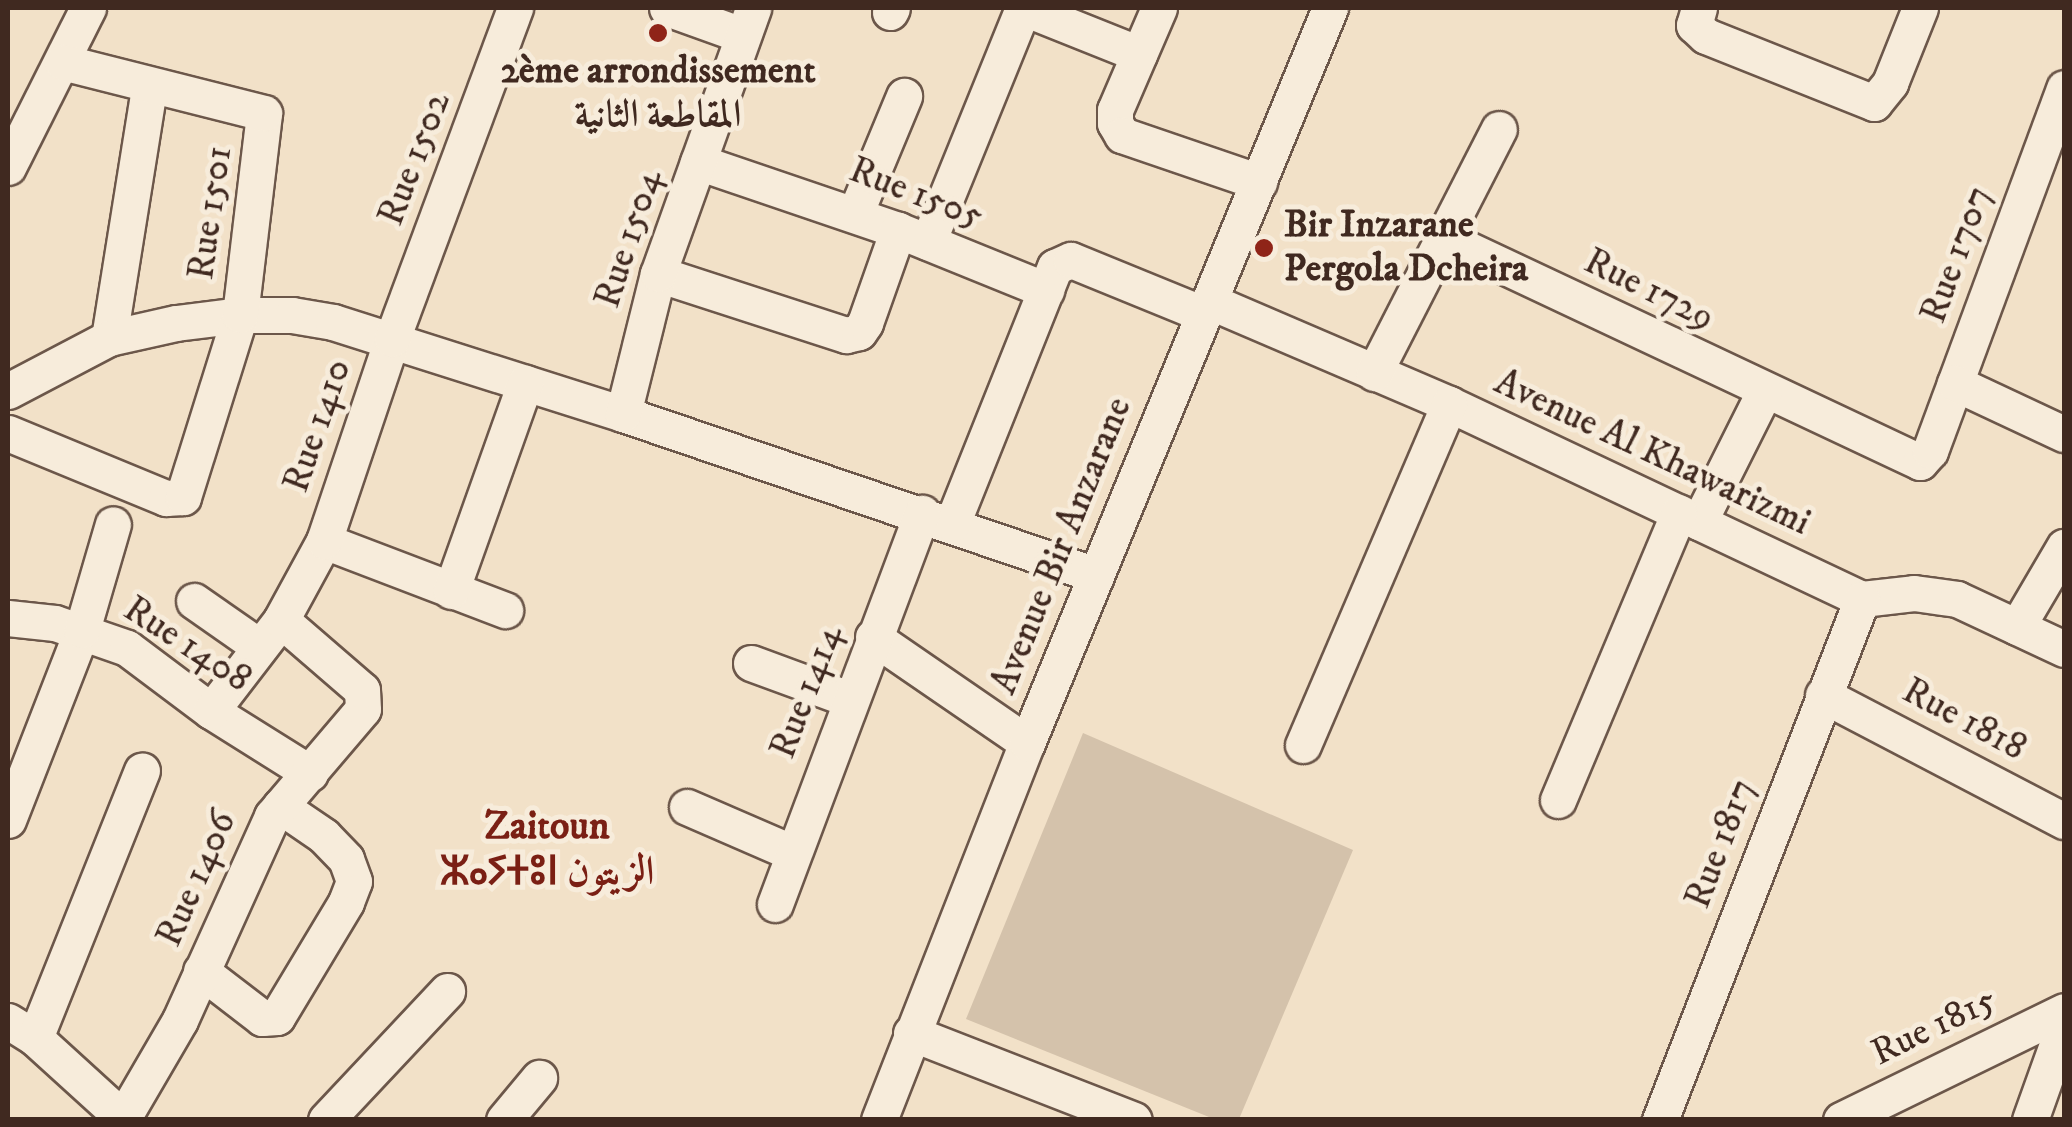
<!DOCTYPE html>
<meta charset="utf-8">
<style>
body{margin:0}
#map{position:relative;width:2072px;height:1127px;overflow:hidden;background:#f2e1c8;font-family:"IM FELL DW Pica",Amiri,"Noto Sans Tifinagh",serif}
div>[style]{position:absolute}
.green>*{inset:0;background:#d4c2ab}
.roads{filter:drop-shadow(2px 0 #6c574a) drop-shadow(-2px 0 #6c574a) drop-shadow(0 2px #6c574a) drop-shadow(0 -2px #6c574a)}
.minor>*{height:35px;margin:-17.5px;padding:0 17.5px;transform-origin:17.5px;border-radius:17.5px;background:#f7ecdb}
.dots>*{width:28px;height:28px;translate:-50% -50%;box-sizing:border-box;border:5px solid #f7ecdb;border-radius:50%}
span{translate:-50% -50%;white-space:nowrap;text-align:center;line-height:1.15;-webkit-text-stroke:10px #f7ecdb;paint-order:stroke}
.poi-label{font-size:38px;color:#402920;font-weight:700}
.left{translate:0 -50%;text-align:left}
.street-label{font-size:38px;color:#402920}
.neighbourhood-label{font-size:40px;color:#7a1f14;font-weight:700}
.frame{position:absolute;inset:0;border:10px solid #402920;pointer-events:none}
</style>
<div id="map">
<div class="green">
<div style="clip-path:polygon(1083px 733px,1353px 850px,1239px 1119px,1214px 1119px,966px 1019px)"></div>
</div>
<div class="roads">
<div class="minor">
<div style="left:667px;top:8px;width:80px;rotate:19.8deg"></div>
<div style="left:1024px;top:8px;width:124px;rotate:21.8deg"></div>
<div style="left:1159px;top:8px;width:111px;rotate:113.3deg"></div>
<div style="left:1115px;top:110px;width:13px;rotate:90deg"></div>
<div style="left:1115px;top:123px;width:14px;rotate:60deg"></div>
<div style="left:1122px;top:135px;width:145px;rotate:18.9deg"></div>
<div style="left:1699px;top:8px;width:18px;rotate:106deg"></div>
<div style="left:1694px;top:25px;width:16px;rotate:43deg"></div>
<div style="left:1706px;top:36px;width:181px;rotate:21.7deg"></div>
<div style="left:1874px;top:103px;width:26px;rotate:-51deg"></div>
<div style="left:1890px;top:83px;width:81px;rotate:-68.2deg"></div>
<div style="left:890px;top:12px;width:4px;rotate:-63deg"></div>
<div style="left:698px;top:162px;width:211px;rotate:18.8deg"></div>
<div style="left:898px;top:230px;width:160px;rotate:22.1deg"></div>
<div style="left:8px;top:167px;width:178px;rotate:-63.3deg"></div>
<div style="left:855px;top:214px;width:128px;rotate:-67.4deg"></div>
<div style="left:1444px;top:238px;width:526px;rotate:25.2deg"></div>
<div style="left:1920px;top:462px;width:15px;rotate:-48deg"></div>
<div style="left:1930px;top:451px;width:387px;rotate:-69.7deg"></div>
<div style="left:928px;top:242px;width:253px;rotate:-67.9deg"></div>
<div style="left:658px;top:274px;width:198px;rotate:18deg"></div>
<div style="left:846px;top:335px;width:13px;rotate:-13deg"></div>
<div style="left:859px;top:332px;width:11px;rotate:-56deg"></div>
<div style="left:865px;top:323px;width:99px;rotate:-70.5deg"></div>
<div style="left:1209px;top:301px;width:261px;rotate:23.2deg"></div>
<div style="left:1449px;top:404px;width:457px;rotate:25.3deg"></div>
<div style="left:1862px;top:599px;width:52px;rotate:-6.6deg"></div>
<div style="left:1914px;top:593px;width:43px;rotate:7.9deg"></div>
<div style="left:1957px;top:599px;width:118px;rotate:25deg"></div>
<div style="left:109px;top:338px;width:254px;rotate:-80.9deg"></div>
<div style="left:1374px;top:373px;width:274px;rotate:-62.9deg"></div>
<div style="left:1955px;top:383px;width:120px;rotate:25.1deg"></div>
<div style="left:8px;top:391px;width:114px;rotate:-27.7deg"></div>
<div style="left:109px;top:338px;width:69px;rotate:-12.6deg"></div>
<div style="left:176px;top:323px;width:64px;rotate:-7.1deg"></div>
<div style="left:240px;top:315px;width:52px"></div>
<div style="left:292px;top:315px;width:42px;rotate:9.7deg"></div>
<div style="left:333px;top:322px;width:304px;rotate:17.6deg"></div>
<div style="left:623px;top:414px;width:500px;rotate:18.8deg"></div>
<div style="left:623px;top:414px;width:144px;rotate:-76deg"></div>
<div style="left:658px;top:274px;width:282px;rotate:-70.3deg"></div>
<div style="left:8px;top:433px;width:171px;rotate:22.4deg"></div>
<div style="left:166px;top:498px;width:17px;rotate:-3deg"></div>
<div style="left:183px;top:497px;width:191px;rotate:-72.6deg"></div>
<div style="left:240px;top:315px;width:203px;rotate:-83.2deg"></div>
<div style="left:264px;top:113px;width:208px;rotate:-165.8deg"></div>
<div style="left:1699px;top:522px;width:145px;rotate:-63.4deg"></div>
<div style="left:952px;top:524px;width:277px;rotate:-68.2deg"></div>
<div style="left:1055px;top:267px;width:17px;rotate:-24deg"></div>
<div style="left:1071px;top:260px;width:143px;rotate:22.2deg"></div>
<div style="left:324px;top:541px;width:194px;rotate:20.9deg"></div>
<div style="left:451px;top:591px;width:221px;rotate:-70.4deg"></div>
<div style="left:194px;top:601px;width:80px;rotate:34.9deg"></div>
<div style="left:8px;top:618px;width:47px;rotate:6.1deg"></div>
<div style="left:55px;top:623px;width:76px;rotate:19.1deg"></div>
<div style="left:127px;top:648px;width:105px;rotate:36.9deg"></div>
<div style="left:211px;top:711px;width:117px;rotate:32.1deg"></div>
<div style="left:2017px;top:627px;width:93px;rotate:-59.6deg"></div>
<div style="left:873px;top:637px;width:187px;rotate:34.5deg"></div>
<div style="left:751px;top:663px;width:104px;rotate:20.2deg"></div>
<div style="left:1823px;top:695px;width:272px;rotate:27.6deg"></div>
<div style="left:211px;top:711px;width:115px;rotate:-52.4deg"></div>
<div style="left:281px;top:620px;width:90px;rotate:-61.4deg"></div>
<div style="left:324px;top:541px;width:213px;rotate:-71.4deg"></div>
<div style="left:392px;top:339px;width:353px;rotate:-69.6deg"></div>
<div style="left:1303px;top:745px;width:371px;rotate:-66.8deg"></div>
<div style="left:1558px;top:800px;width:312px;rotate:-67.2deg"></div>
<div style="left:687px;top:807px;width:113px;rotate:23.4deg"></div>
<div style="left:8px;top:820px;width:204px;rotate:-68.7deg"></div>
<div style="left:82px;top:630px;width:110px;rotate:-73.7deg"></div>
<div style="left:775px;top:904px;width:418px;rotate:-69.4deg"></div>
<div style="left:201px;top:971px;width:77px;rotate:37.6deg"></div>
<div style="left:262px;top:1018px;width:15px;rotate:-4deg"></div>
<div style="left:277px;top:1017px;width:134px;rotate:-59deg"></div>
<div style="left:346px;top:902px;width:22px;rotate:-69deg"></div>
<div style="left:354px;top:881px;width:23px;rotate:-110deg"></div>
<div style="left:346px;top:859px;width:32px;rotate:-134deg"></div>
<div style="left:324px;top:836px;width:53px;rotate:-145.7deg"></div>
<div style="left:8px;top:1021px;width:32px;rotate:32deg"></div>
<div style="left:35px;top:1038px;width:122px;rotate:42.3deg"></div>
<div style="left:911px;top:1033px;width:239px;rotate:21.3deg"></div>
<div style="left:35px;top:1038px;width:288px;rotate:-68.2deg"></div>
<div style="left:123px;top:1118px;width:113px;rotate:-59.8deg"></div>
<div style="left:180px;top:1020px;width:224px;rotate:-65.7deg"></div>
<div style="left:272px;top:816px;width:140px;rotate:-49.6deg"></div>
<div style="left:363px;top:709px;width:19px;rotate:-93deg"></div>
<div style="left:362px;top:690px;width:107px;rotate:-139.2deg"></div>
<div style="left:326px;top:1120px;width:177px;rotate:-46.8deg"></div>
<div style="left:504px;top:1120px;width:55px;rotate:-50.2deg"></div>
<div style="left:879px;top:1120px;width:405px;rotate:-68.6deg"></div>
<div style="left:1027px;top:743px;width:795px;rotate:-67.6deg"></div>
<div style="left:1660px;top:1120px;width:559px;rotate:-68.81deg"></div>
<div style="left:1841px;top:1120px;width:248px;rotate:-26deg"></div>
<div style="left:2030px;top:1120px;width:101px;rotate:-70.3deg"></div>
</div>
</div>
<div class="dots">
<div style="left:658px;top:33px;background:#8f2418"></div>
<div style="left:1264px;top:248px;background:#8f2418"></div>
</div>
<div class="poi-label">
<span style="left:658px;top:94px">2ème arrondissement<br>المقاطعة الثانية</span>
<span class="left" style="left:1284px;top:248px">Bir Inzarane<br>Pergola Dcheira</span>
</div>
<div class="street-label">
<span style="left:415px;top:159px;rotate:-69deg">Rue 1502</span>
<span style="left:916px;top:194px;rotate:21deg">Rue 1505</span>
<span style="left:211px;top:213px;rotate:-82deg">Rue 1501</span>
<span style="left:629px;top:239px;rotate:-72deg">Rue 1504</span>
<span style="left:1957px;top:255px;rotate:-70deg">Rue 1707</span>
<span style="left:1649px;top:290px;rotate:26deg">Rue 1729</span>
<span style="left:318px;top:426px;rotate:-71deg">Rue 1410</span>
<span style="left:1652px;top:453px;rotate:25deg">Avenue Al Khawarizmi</span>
<span style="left:1062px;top:546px;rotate:-68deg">Avenue Bir Anzarane</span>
<span style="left:187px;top:645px;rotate:33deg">Rue 1408</span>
<span style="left:807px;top:692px;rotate:-69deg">Rue 1414</span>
<span style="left:1964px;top:720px;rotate:28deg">Rue 1818</span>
<span style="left:1721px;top:844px;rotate:-69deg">Rue 1817</span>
<span style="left:197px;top:879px;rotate:-66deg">Rue 1406</span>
<span style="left:1934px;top:1027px;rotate:-26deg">Rue 1815</span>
</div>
<div class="neighbourhood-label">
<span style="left:547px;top:850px">Zaitoun<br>ⵣⴰⵢⵜⵓⵏ الزيتون</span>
</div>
<div class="frame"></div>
</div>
